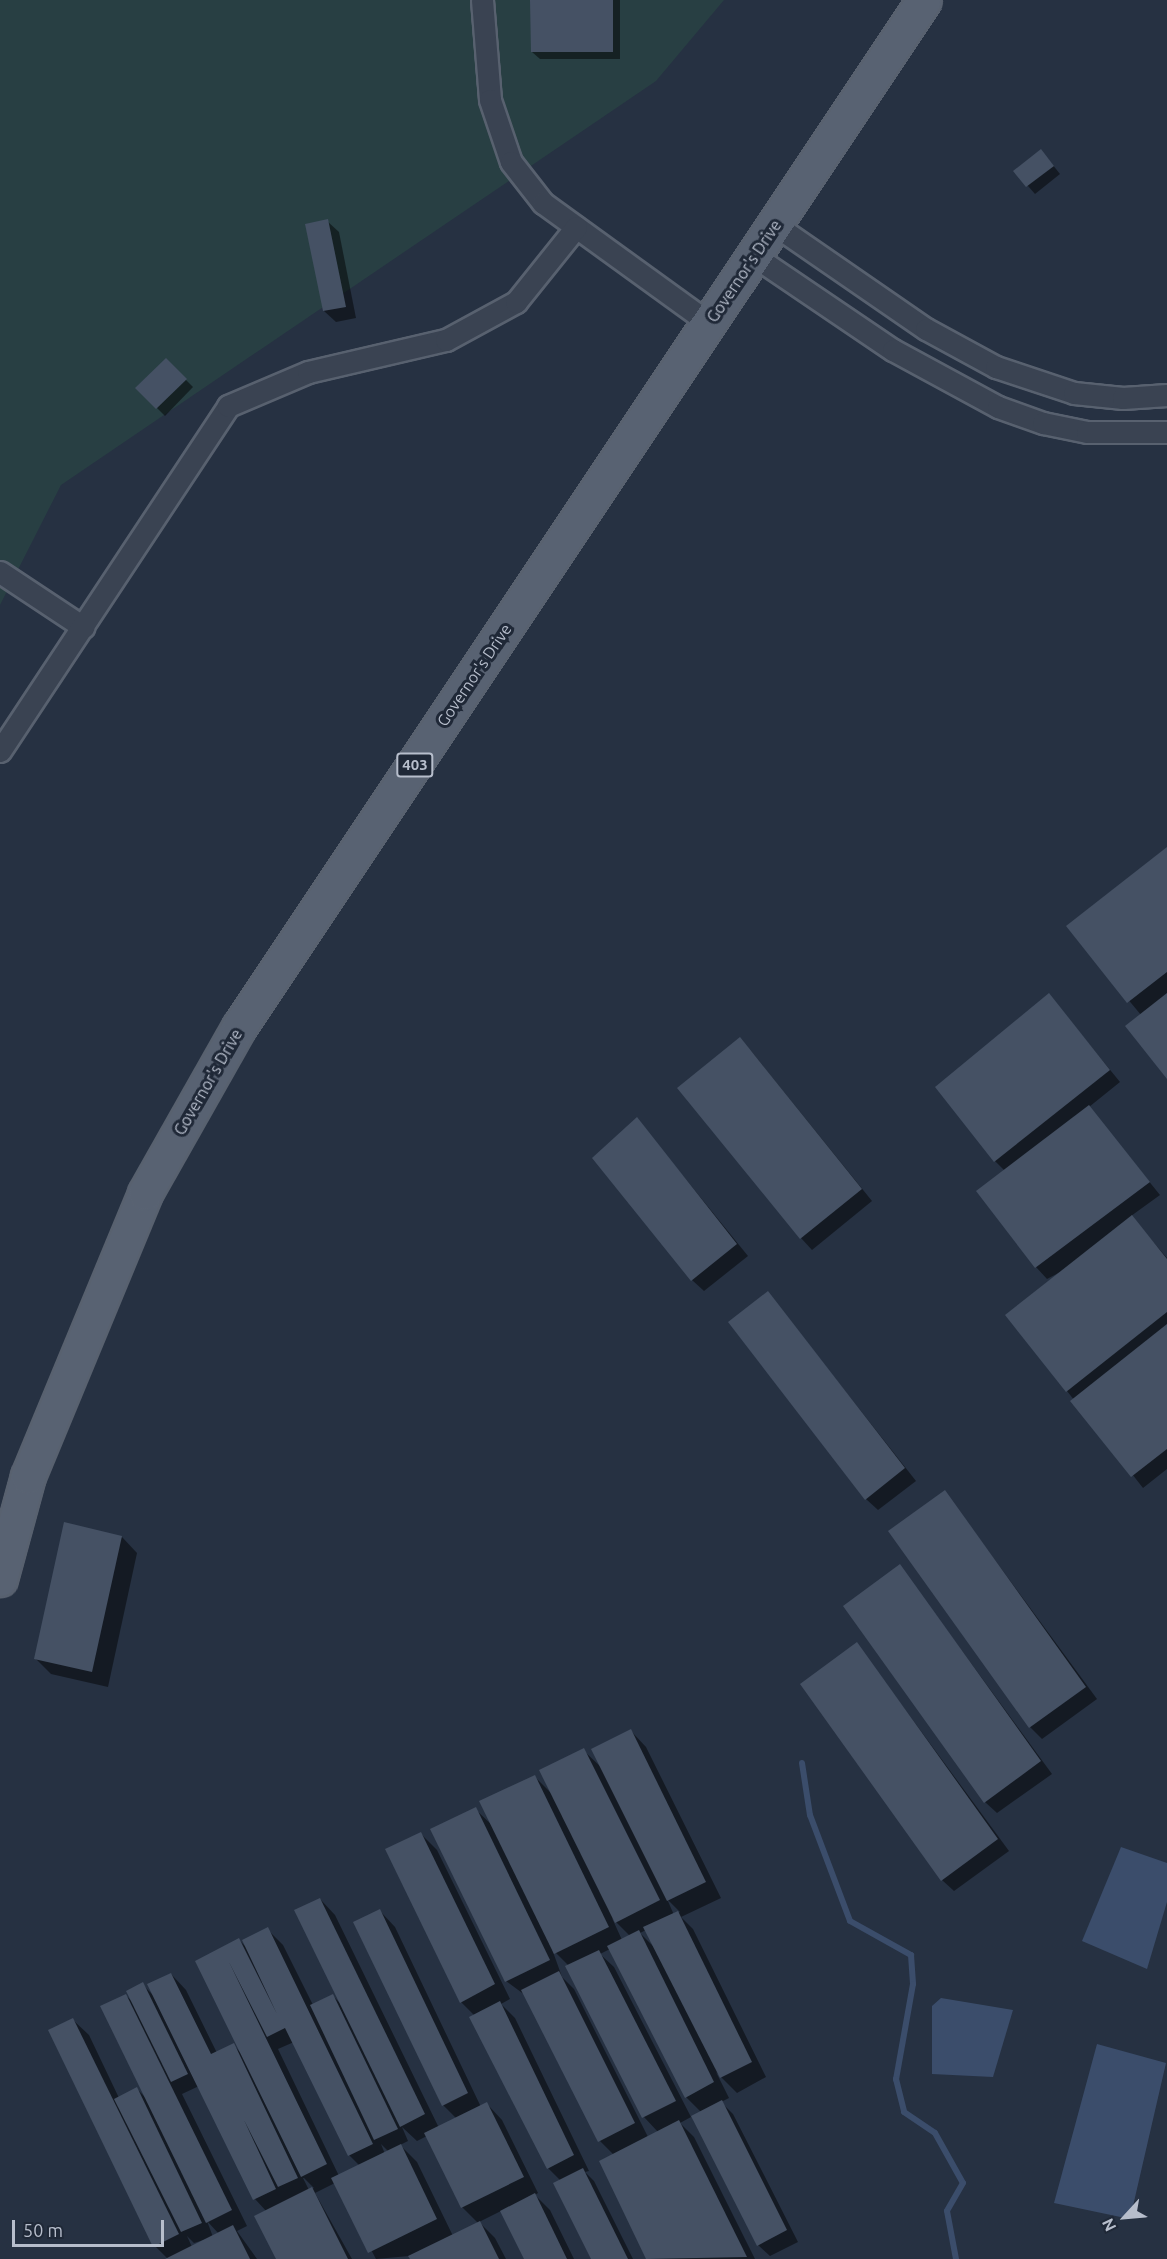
<!DOCTYPE html>
<style>
body{margin:0}
#map{position:relative;width:1167px;height:2259px;overflow:hidden;background:#263142;font-family:Ubuntu,sans-serif}
div>[style]{position:absolute}
.green>*{inset:0;background:#283f43}
.water>*{inset:0;background:#3b4d6b}
.shadow>*{inset:0;background:#0007}
.stream>*{height:6px;margin:-3px;padding:0 3px;transform-origin:3px;border-radius:3px;background:#3b4d6b}
.building>*{inset:0;background:#455164}
.roads{filter:drop-shadow(2px 0 #58616f) drop-shadow(-2px 0 #58616f) drop-shadow(0 2px #58616f) drop-shadow(0 -2px #58616f)}
.street>*{height:21px;margin:-10.5px;padding:0 10.5px;transform-origin:10.5px;border-radius:10.5px;background:#3a4352}
.primary>*{height:33px;margin:-16.5px;padding:0 16.5px;transform-origin:16.5px;border-radius:16.5px;background:#586272}
span{translate:-50% -50%;white-space:nowrap;text-align:center;line-height:1.15;-webkit-text-stroke:6px #1f2837;paint-order:stroke}
.shield-label span{padding:2px 4px;background:#1f2837;border:2px solid;border-radius:4px;-webkit-text-stroke-width:0}
.shield-label{font-size:15px;color:#b7becc;font-weight:700}
.street-label{font-size:16px;color:#b7becc}
.north{position:absolute;left:1095px;top:2187px;width:60px;height:60px;-webkit-text-stroke:4px #1f2837;paint-order:stroke;rotate:244deg;font-size:16px;font-weight:700;line-height:24px;text-align:center;color:#b7becc}
.north::after{content:'';display:block;margin:auto;width:21px;height:27px;background:#b7becc;clip-path:polygon(50% 0,100% 100%,50% 72%,0 100%)}
.scale{position:absolute;left:12px;top:2220px;width:152px;height:27px;box-sizing:border-box;border:3px solid #b7becc;border-top:0;padding-left:8px;font-size:18px;line-height:21px;white-space:nowrap;color:#b7becc;-webkit-text-stroke:4px #1f2837;paint-order:stroke}
</style>
<div id="map">
<div class="green">
<div style="clip-path:polygon(0 0,724px 0,656px 81px,61px 485px,0 605px)"></div>
</div>
<div class="water">
<div style="clip-path:polygon(1121px 1847px,1167px 1863px,1167px 1902px,1147px 1969px,1082px 1941px)"></div>
<div style="clip-path:polygon(941px 1998px,1013px 2010px,993px 2077px,932px 2074px,932px 2006px)"></div>
<div style="clip-path:polygon(1097px 2044px,1166px 2063px,1130px 2219px,1054px 2203px)"></div>
</div>
<div class="shadow">
<div style="clip-path:polygon(532px 0,620px 0,620px 59px,540px 59px,532px 52px)"></div>
<div style="clip-path:polygon(1048px 159px,1060px 174px,1035px 194px,1015px 171px)"></div>
<div style="clip-path:polygon(327px 221px,339px 232px,356px 318px,336px 322px,324px 311px)"></div>
<div style="clip-path:polygon(166px 360px,193px 387px,165px 416px,137px 388px)"></div>
<div style="clip-path:polygon(1167px 848px,1167px 1077px,1141px 1015px,1068px 927px)"></div>
<div style="clip-path:polygon(1049px 995px,1120px 1082px,1089px 1107px,1160px 1195px,1131px 1216px,1167px 1258px,1167px 1469px,1143px 1488px,1067px 1391px,1066px 1269px,1047px 1279px,1036px 1267px,1005px 1171px,995px 1161px)"></div>
<div style="clip-path:polygon(751px 1051px,872px 1201px,812px 1250px,801px 1238px)"></div>
<div style="clip-path:polygon(637px 1119px,748px 1256px,704px 1291px,692px 1280px)"></div>
<div style="clip-path:polygon(768px 1293px,916px 1481px,878px 1510px,866px 1499px)"></div>
<div style="clip-path:polygon(945px 1492px,1097px 1699px,1042px 1739px,1030px 1727px)"></div>
<div style="clip-path:polygon(122px 1537px,137px 1553px,108px 1687px,51px 1674px,35px 1658px)"></div>
<div style="clip-path:polygon(900px 1566px,1052px 1774px,997px 1813px,985px 1802px)"></div>
<div style="clip-path:polygon(857px 1644px,1009px 1851px,954px 1891px,942px 1880px)"></div>
<div style="clip-path:polygon(evenodd,631px 1731px,646px 1747px,721px 1898px,681px 1917px,693px 1929px,766px 2077px,737px 2093px,716px 2072px,729px 2098px,721px 2102px,733px 2114px,798px 2242px,770px 2256px,758px 2245px,701px 2112px,686px 2097px,610px 1949px,600px 1954px,614px 1967px,691px 2117px,680px 2123px,694px 2137px,755px 2259px,648px 2259px,601px 2161px,614px 2155px,600px 2141px,525px 1995px,506px 1981px,475px 1809px,493px 1826px,535px 1777px,552px 1794px,583px 1750px,603px 1769px,631px 1731px,667px 1899px,680px 1912px,674px 1915px,667px 1899px,631px 1731px,612px 1918px,630px 1936px,622px 1940px,612px 1918px,631px 1731px,646px 1930px,654px 1947px,640px 1933px,646px 1930px,631px 1731px,552px 1949px,569px 1966px,644px 2117px,658px 2132px,648px 2137px,574px 1989px,562px 1977px,552px 1949px)"></div>
<div style="clip-path:polygon(421px 1834px,437px 1850px,510px 1999px,501px 2004px,515px 2018px,589px 2171px,585px 2172px,594px 2181px,633px 2259px,592px 2259px,561px 2181px,548px 2168px,475px 2016px,461px 2002px)"></div>
<div style="clip-path:polygon(evenodd,320px 1899px,335px 1915px,439px 2128px,457px 2119px,443px 2105px,380px 1911px,395px 1927px,481px 2107px,487px 2104px,502px 2120px,538px 2193px,535px 2195px,550px 2210px,574px 2259px,525px 2259px,501px 2211px,479px 2222px,495px 2238px,506px 2259px,411px 2259px,409px 2256px,376px 2259px,335px 2183px,315px 2193px,352px 2259px,278px 2259px,267px 2212px,255px 2199px,199px 2086px,182px 2094px,247px 2226px,237px 2231px,257px 2259px,168px 2259px,155px 2246px,73px 2020px,89px 2035px,119px 2098px,137px 2089px,147px 2099px,126px 1996px,133px 2002px,142px 1984px,153px 1995px,171px 1974px,186px 1990px,217px 2053px,233px 2045px,241px 2053px,197px 1961px,239px 1940px,247px 1948px,267px 1929px,283px 1945px,313px 2005px,332px 1995px,341px 2004px,320px 1899px,294px 2042px,349px 2155px,360px 2166px,339px 2176px,278px 2049px,294px 2042px,320px 1899px,402px 2127px,417px 2141px,427px 2136px,462px 2207px,478px 2223px,453px 2236px,417px 2162px,400px 2145px,408px 2141px,402px 2127px,320px 1899px,381px 2144px,389px 2152px,385px 2154px,381px 2144px,320px 1899px,303px 2178px,304px 2178px,314px 2188px,309px 2190px,303px 2178px,320px 1899px,207px 2221px,219px 2234px,213px 2237px,207px 2221px,320px 1899px,187px 2236px,194px 2243px,210px 2238px,192px 2247px,187px 2236px)"></div>
</div>
<div class="stream">
<div style="left:802px;top:1763px;width:53px;rotate:81.3deg"></div>
<div style="left:810px;top:1815px;width:113px;rotate:69.3deg"></div>
<div style="left:850px;top:1921px;width:70px;rotate:29.1deg"></div>
<div style="left:911px;top:1955px;width:29px;rotate:86deg"></div>
<div style="left:913px;top:1984px;width:97px;rotate:100.1deg"></div>
<div style="left:896px;top:2079px;width:34px;rotate:76deg"></div>
<div style="left:904px;top:2112px;width:37px;rotate:34deg"></div>
<div style="left:935px;top:2133px;width:57px;rotate:60.8deg"></div>
<div style="left:963px;top:2183px;width:32px;rotate:120deg"></div>
<div style="left:947px;top:2211px;width:49px;rotate:79.4deg"></div>
</div>
<div class="building">
<div style="clip-path:polygon(530px 0,613px 0,613px 52px,531px 52px)"></div>
<div style="clip-path:polygon(1041px 149px,1054px 166px,1026px 187px,1013px 171px)"></div>
<div style="clip-path:polygon(328px 219px,346px 307px,323px 311px,305px 224px)"></div>
<div style="clip-path:polygon(166px 358px,187px 379px,156px 409px,135px 388px)"></div>
<div style="clip-path:polygon(1167px 847px,1167px 972px,1127px 1003px,1066px 926px)"></div>
<div style="clip-path:polygon(1049px 993px,1110px 1070px,994px 1162px,935px 1087px)"></div>
<div style="clip-path:polygon(1167px 993px,1167px 1079px,1125px 1026px)"></div>
<div style="clip-path:polygon(740px 1037px,862px 1189px,800px 1239px,677px 1088px)"></div>
<div style="clip-path:polygon(1089px 1105px,1150px 1182px,1035px 1268px,976px 1191px)"></div>
<div style="clip-path:polygon(637px 1117px,737px 1244px,691px 1281px,592px 1158px)"></div>
<div style="clip-path:polygon(1132px 1215px,1167px 1259px,1167px 1312px,1066px 1392px,1005px 1315px)"></div>
<div style="clip-path:polygon(768px 1291px,905px 1468px,865px 1500px,728px 1322px)"></div>
<div style="clip-path:polygon(1167px 1324px,1167px 1449px,1131px 1477px,1070px 1401px)"></div>
<div style="clip-path:polygon(945px 1490px,1086px 1687px,1029px 1728px,888px 1531px)"></div>
<div style="clip-path:polygon(64px 1522px,122px 1536px,92px 1672px,34px 1659px)"></div>
<div style="clip-path:polygon(900px 1564px,1041px 1761px,984px 1803px,843px 1606px)"></div>
<div style="clip-path:polygon(857px 1642px,998px 1839px,941px 1881px,800px 1684px)"></div>
<div style="clip-path:polygon(631px 1729px,706px 1882px,667px 1901px,591px 1749px)"></div>
<div style="clip-path:polygon(584px 1748px,660px 1900px,615px 1923px,539px 1770px)"></div>
<div style="clip-path:polygon(535px 1775px,609px 1927px,554px 1954px,479px 1801px)"></div>
<div style="clip-path:polygon(476px 1807px,550px 1960px,505px 1982px,430px 1829px)"></div>
<div style="clip-path:polygon(421px 1832px,495px 1984px,460px 2003px,385px 1849px)"></div>
<div style="clip-path:polygon(320px 1898px,425px 2114px,400px 2127px,294px 1910px)"></div>
<div style="clip-path:polygon(380px 1909px,468px 2093px,442px 2106px,353px 1922px)"></div>
<div style="clip-path:polygon(678px 1911px,752px 2062px,720px 2078px,643px 1927px)"></div>
<div style="clip-path:polygon(268px 1927px,373px 2144px,348px 2156px,285px 2028px,267px 2037px,229px 1962px,327px 2164px,301px 2177px,195px 1961px,239px 1938px,277px 2014px,242px 1940px)"></div>
<div style="clip-path:polygon(639px 1930px,714px 2082px,685px 2098px,607px 1946px)"></div>
<div style="clip-path:polygon(599px 1950px,676px 2101px,642px 2118px,565px 1966px)"></div>
<div style="clip-path:polygon(559px 1971px,635px 2123px,598px 2142px,521px 1990px)"></div>
<div style="clip-path:polygon(171px 1973px,211px 2054px,234px 2043px,298px 2178px,278px 2187px,244px 2120px,276px 2189px,253px 2200px,147px 1984px)"></div>
<div style="clip-path:polygon(143px 1982px,188px 2074px,171px 2082px,126px 1991px)"></div>
<div style="clip-path:polygon(126px 1994px,232px 2210px,206px 2223px,100px 2006px)"></div>
<div style="clip-path:polygon(333px 1994px,398px 2129px,374px 2140px,310px 2005px)"></div>
<div style="clip-path:polygon(500px 2001px,574px 2155px,547px 2169px,469px 2017px)"></div>
<div style="clip-path:polygon(73px 2018px,179px 2234px,153px 2247px,48px 2030px)"></div>
<div style="clip-path:polygon(137px 2087px,202px 2223px,181px 2232px,114px 2099px)"></div>
<div style="clip-path:polygon(722px 2100px,787px 2230px,757px 2246px,691px 2116px)"></div>
<div style="clip-path:polygon(487px 2102px,524px 2177px,461px 2208px,424px 2133px)"></div>
<div style="clip-path:polygon(679px 2120px,747px 2257px,646px 2259px,599px 2161px)"></div>
<div style="clip-path:polygon(401px 2144px,437px 2219px,368px 2253px,331px 2178px)"></div>
<div style="clip-path:polygon(583px 2168px,628px 2259px,591px 2259px,553px 2183px)"></div>
<div style="clip-path:polygon(312px 2187px,348px 2259px,276px 2259px,254px 2216px)"></div>
<div style="clip-path:polygon(535px 2193px,567px 2259px,524px 2259px,500px 2211px)"></div>
<div style="clip-path:polygon(480px 2221px,499px 2259px,410px 2259px,408px 2256px)"></div>
<div style="clip-path:polygon(233px 2225px,250px 2259px,165px 2259px)"></div>
</div>
<div class="roads">
<div class="street">
<div style="left:482px;top:0;width:100px;rotate:85.4deg"></div>
<div style="left:490px;top:100px;width:65px;rotate:71.3deg"></div>
<div style="left:511px;top:162px;width:52px;rotate:52deg"></div>
<div style="left:543px;top:203px;width:205px;rotate:35.9deg"></div>
<div style="left:775px;top:225px;width:183px;rotate:34.6deg"></div>
<div style="left:926px;top:329px;width:80px;rotate:28.5deg"></div>
<div style="left:996px;top:367px;width:82px;rotate:18.4deg"></div>
<div style="left:1074px;top:393px;width:49px;rotate:5.8deg"></div>
<div style="left:1123px;top:398px;width:44px;rotate:-3.9deg"></div>
<div style="left:754px;top:256px;width:168px;rotate:34.1deg"></div>
<div style="left:893px;top:350px;width:119px;rotate:28.5deg"></div>
<div style="left:998px;top:407px;width:48px;rotate:19.6deg"></div>
<div style="left:1043px;top:423px;width:45px;rotate:11.6deg"></div>
<div style="left:1087px;top:432px;width:80px"></div>
<div style="left:0;top:572px;width:100px;rotate:33.5deg"></div>
<div style="left:0;top:751px;width:414px;rotate:-56.5deg"></div>
<div style="left:228px;top:406px;width:87px;rotate:-23deg"></div>
<div style="left:308px;top:372px;width:142px;rotate:-13.1deg"></div>
<div style="left:446px;top:340px;width:80px;rotate:-28.5deg"></div>
<div style="left:516px;top:302px;width:96px;rotate:-51.3deg"></div>
</div>
<div class="primary">
<div style="left:0;top:1579px;width:107px;rotate:-74.8deg"></div>
<div style="left:28px;top:1476px;width:306px;rotate:-67.5deg"></div>
<div style="left:145px;top:1193px;width:191px;rotate:-60.5deg"></div>
<div style="left:239px;top:1027px;width:1234px;rotate:-56.3deg"></div>
</div>
</div>
<div class="shield-label">
<span style="left:415px;top:765px">403</span>
</div>
<div class="street-label">
<span style="left:744px;top:271px;rotate:-56deg">Governor's Drive</span>
<span style="left:474px;top:675px;rotate:-56deg">Governor's Drive</span>
<span style="left:208px;top:1082px;rotate:-60deg">Governor's Drive</span>
</div>
<div class="north">N</div>
<div class="scale">50 m</div>
</div>
